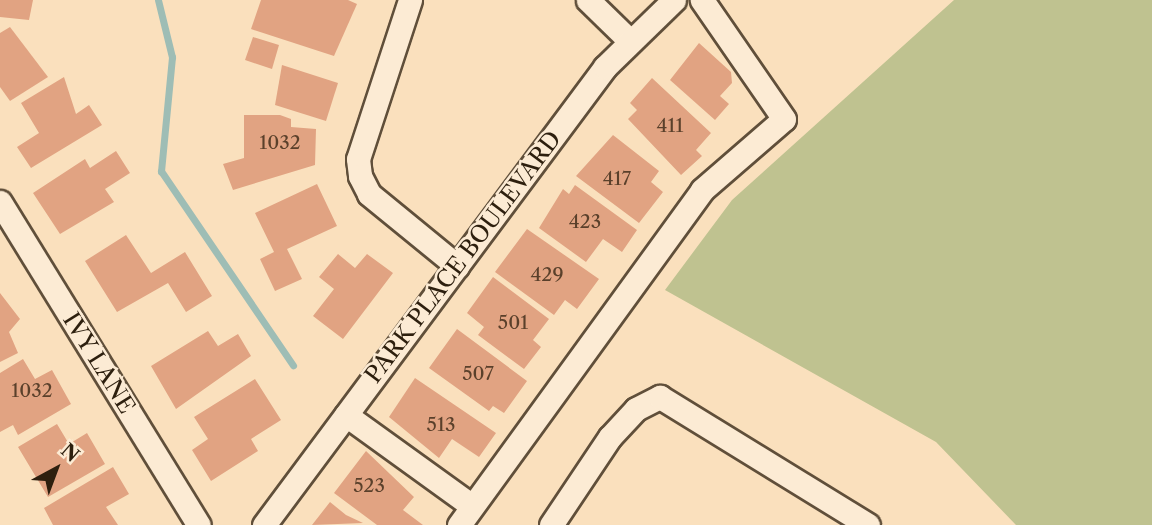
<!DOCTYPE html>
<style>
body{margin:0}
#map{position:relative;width:1152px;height:525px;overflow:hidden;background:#fae0bd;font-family:"Libre Caslon Text",serif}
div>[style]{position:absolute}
.green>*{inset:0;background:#bfc290}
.stream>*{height:7px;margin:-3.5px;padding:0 3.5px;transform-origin:3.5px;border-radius:3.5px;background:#9ebdb5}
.building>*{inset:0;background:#e1a382}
.roads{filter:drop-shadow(2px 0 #604f3a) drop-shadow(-2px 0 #604f3a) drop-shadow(0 2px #604f3a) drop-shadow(0 -2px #604f3a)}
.minor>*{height:23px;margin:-11.5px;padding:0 11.5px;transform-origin:11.5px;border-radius:11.5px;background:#fcebd4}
span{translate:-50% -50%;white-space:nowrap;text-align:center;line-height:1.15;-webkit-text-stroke:5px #fcebd4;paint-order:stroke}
.number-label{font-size:19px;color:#5a402b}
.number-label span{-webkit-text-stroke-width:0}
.street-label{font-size:23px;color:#2d1f0e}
.north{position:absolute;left:21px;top:434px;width:70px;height:70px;-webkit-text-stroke:5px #fcebd4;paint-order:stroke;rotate:41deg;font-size:19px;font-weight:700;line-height:28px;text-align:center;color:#2d1f0e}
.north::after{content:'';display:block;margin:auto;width:24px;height:32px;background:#2d1f0e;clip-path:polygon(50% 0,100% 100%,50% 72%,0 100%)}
</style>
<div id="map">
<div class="green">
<div style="clip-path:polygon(954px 0,1152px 0,1152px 525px,1016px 525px,936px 442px,665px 290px,732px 200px)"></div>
</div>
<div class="stream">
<div style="left:158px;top:0;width:59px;rotate:76.2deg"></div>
<div style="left:172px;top:57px;width:115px;rotate:95.5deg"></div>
<div style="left:161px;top:171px;width:235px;rotate:55.8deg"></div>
</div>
<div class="building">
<div style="clip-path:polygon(0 0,33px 0,29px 20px,0 17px)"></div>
<div style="clip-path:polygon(261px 0,348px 0,357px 4px,334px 56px,251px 29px)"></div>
<div style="clip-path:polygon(10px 27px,48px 77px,10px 101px,0 87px,0 33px)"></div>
<div style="clip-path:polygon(253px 37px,279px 45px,272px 69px,245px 60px)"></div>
<div style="clip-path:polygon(699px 43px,731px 72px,732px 83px,720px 96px,729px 104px,715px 120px,670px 80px)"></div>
<div style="clip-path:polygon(282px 65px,338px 83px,326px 121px,275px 105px)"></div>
<div style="clip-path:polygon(64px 77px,76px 114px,89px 105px,102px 125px,31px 168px,17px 147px,39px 133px,21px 103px)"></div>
<div style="clip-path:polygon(652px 78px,711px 133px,696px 150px,702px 156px,681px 175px,628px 119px,637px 110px,630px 103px)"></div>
<div style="clip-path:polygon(244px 115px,280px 115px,291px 119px,291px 127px,316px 129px,315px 165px,233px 190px,223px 164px,244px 158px)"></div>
<div style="clip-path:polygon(613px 135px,659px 171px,651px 182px,663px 192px,639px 223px,576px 176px)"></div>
<div style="clip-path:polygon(116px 151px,130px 173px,105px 189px,114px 202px,60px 234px,33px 193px,85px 159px,90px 168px)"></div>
<div style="clip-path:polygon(317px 184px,337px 226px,287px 249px,302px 279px,275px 291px,260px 259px,274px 252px,255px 213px)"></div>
<div style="clip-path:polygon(575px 185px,637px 230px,622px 252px,603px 239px,586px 262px,539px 228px,563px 189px,569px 194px)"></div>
<div style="clip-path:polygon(527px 229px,599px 279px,577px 309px,565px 300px,554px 315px,495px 272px)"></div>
<div style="clip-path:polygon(126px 235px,151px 273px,185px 252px,212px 296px,186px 312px,168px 283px,117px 312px,85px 261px)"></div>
<div style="clip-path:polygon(338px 254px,355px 268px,367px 254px,393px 273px,343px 339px,313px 316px,334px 289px,319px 277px)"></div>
<div style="clip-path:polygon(493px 277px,549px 319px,533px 340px,541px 347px,524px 369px,478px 335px,484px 327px,467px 313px)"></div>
<div style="clip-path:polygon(0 293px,20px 319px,9px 332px,18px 353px,0 362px)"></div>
<div style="clip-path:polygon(457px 329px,527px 381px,504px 413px,493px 406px,489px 411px,429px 368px)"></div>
<div style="clip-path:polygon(208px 331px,218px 346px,238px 334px,251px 356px,176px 409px,151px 366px)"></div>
<div style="clip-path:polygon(23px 359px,35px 379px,52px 370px,71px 404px,18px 435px,13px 425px,0 432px,0 373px)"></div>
<div style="clip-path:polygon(415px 378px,496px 433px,479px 457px,452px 439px,439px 458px,389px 417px)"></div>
<div style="clip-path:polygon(255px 379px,281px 420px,251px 439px,258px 451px,211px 481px,192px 450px,208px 439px,194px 417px)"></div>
<div style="clip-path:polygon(57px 424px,69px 444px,87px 433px,105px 464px,48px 497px,18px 447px)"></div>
<div style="clip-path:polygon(366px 451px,414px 497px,403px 510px,423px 525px,377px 525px,334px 493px)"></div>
<div style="clip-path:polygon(113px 467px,129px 494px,106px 507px,118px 525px,53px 525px,44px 508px)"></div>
<div style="clip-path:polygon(330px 502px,346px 515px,363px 523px,312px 525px)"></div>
</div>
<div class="roads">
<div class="minor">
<div style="left:410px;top:0;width:167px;rotate:108.1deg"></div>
<div style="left:358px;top:159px;width:17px;rotate:83deg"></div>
<div style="left:360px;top:176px;width:20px;rotate:63deg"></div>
<div style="left:369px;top:194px;width:114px;rotate:39.3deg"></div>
<div style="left:588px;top:0;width:59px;rotate:44.3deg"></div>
<div style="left:0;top:202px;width:379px;rotate:58.4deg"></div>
<div style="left:346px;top:415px;width:154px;rotate:35.8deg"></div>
<div style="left:264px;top:525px;width:571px;rotate:-53.33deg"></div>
<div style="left:605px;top:67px;width:96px;rotate:-44.2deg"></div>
<div style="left:459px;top:525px;width:414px;rotate:-54deg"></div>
<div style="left:702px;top:190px;width:108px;rotate:-40.9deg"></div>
<div style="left:784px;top:119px;width:145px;rotate:-124.6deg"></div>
<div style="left:551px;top:525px;width:106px;rotate:-56.2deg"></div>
<div style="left:610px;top:437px;width:38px;rotate:-47deg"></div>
<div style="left:636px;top:409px;width:27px;rotate:-27deg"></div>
<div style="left:660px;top:397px;width:244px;rotate:31.6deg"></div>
</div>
</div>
<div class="number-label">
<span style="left:670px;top:126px">411</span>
<span style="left:280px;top:143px">1032</span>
<span style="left:617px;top:179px">417</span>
<span style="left:585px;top:222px">423</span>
<span style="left:547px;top:275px">429</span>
<span style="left:513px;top:323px">501</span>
<span style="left:478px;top:374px">507</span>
<span style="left:32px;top:391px">1032</span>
<span style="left:441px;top:425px">513</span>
<span style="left:369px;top:486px">523</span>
</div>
<div class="street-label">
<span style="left:463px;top:257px;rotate:-53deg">PARK PLACE BOULEVARD</span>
<span style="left:99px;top:363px;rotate:58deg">IVY LANE</span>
</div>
<div class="north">N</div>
</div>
